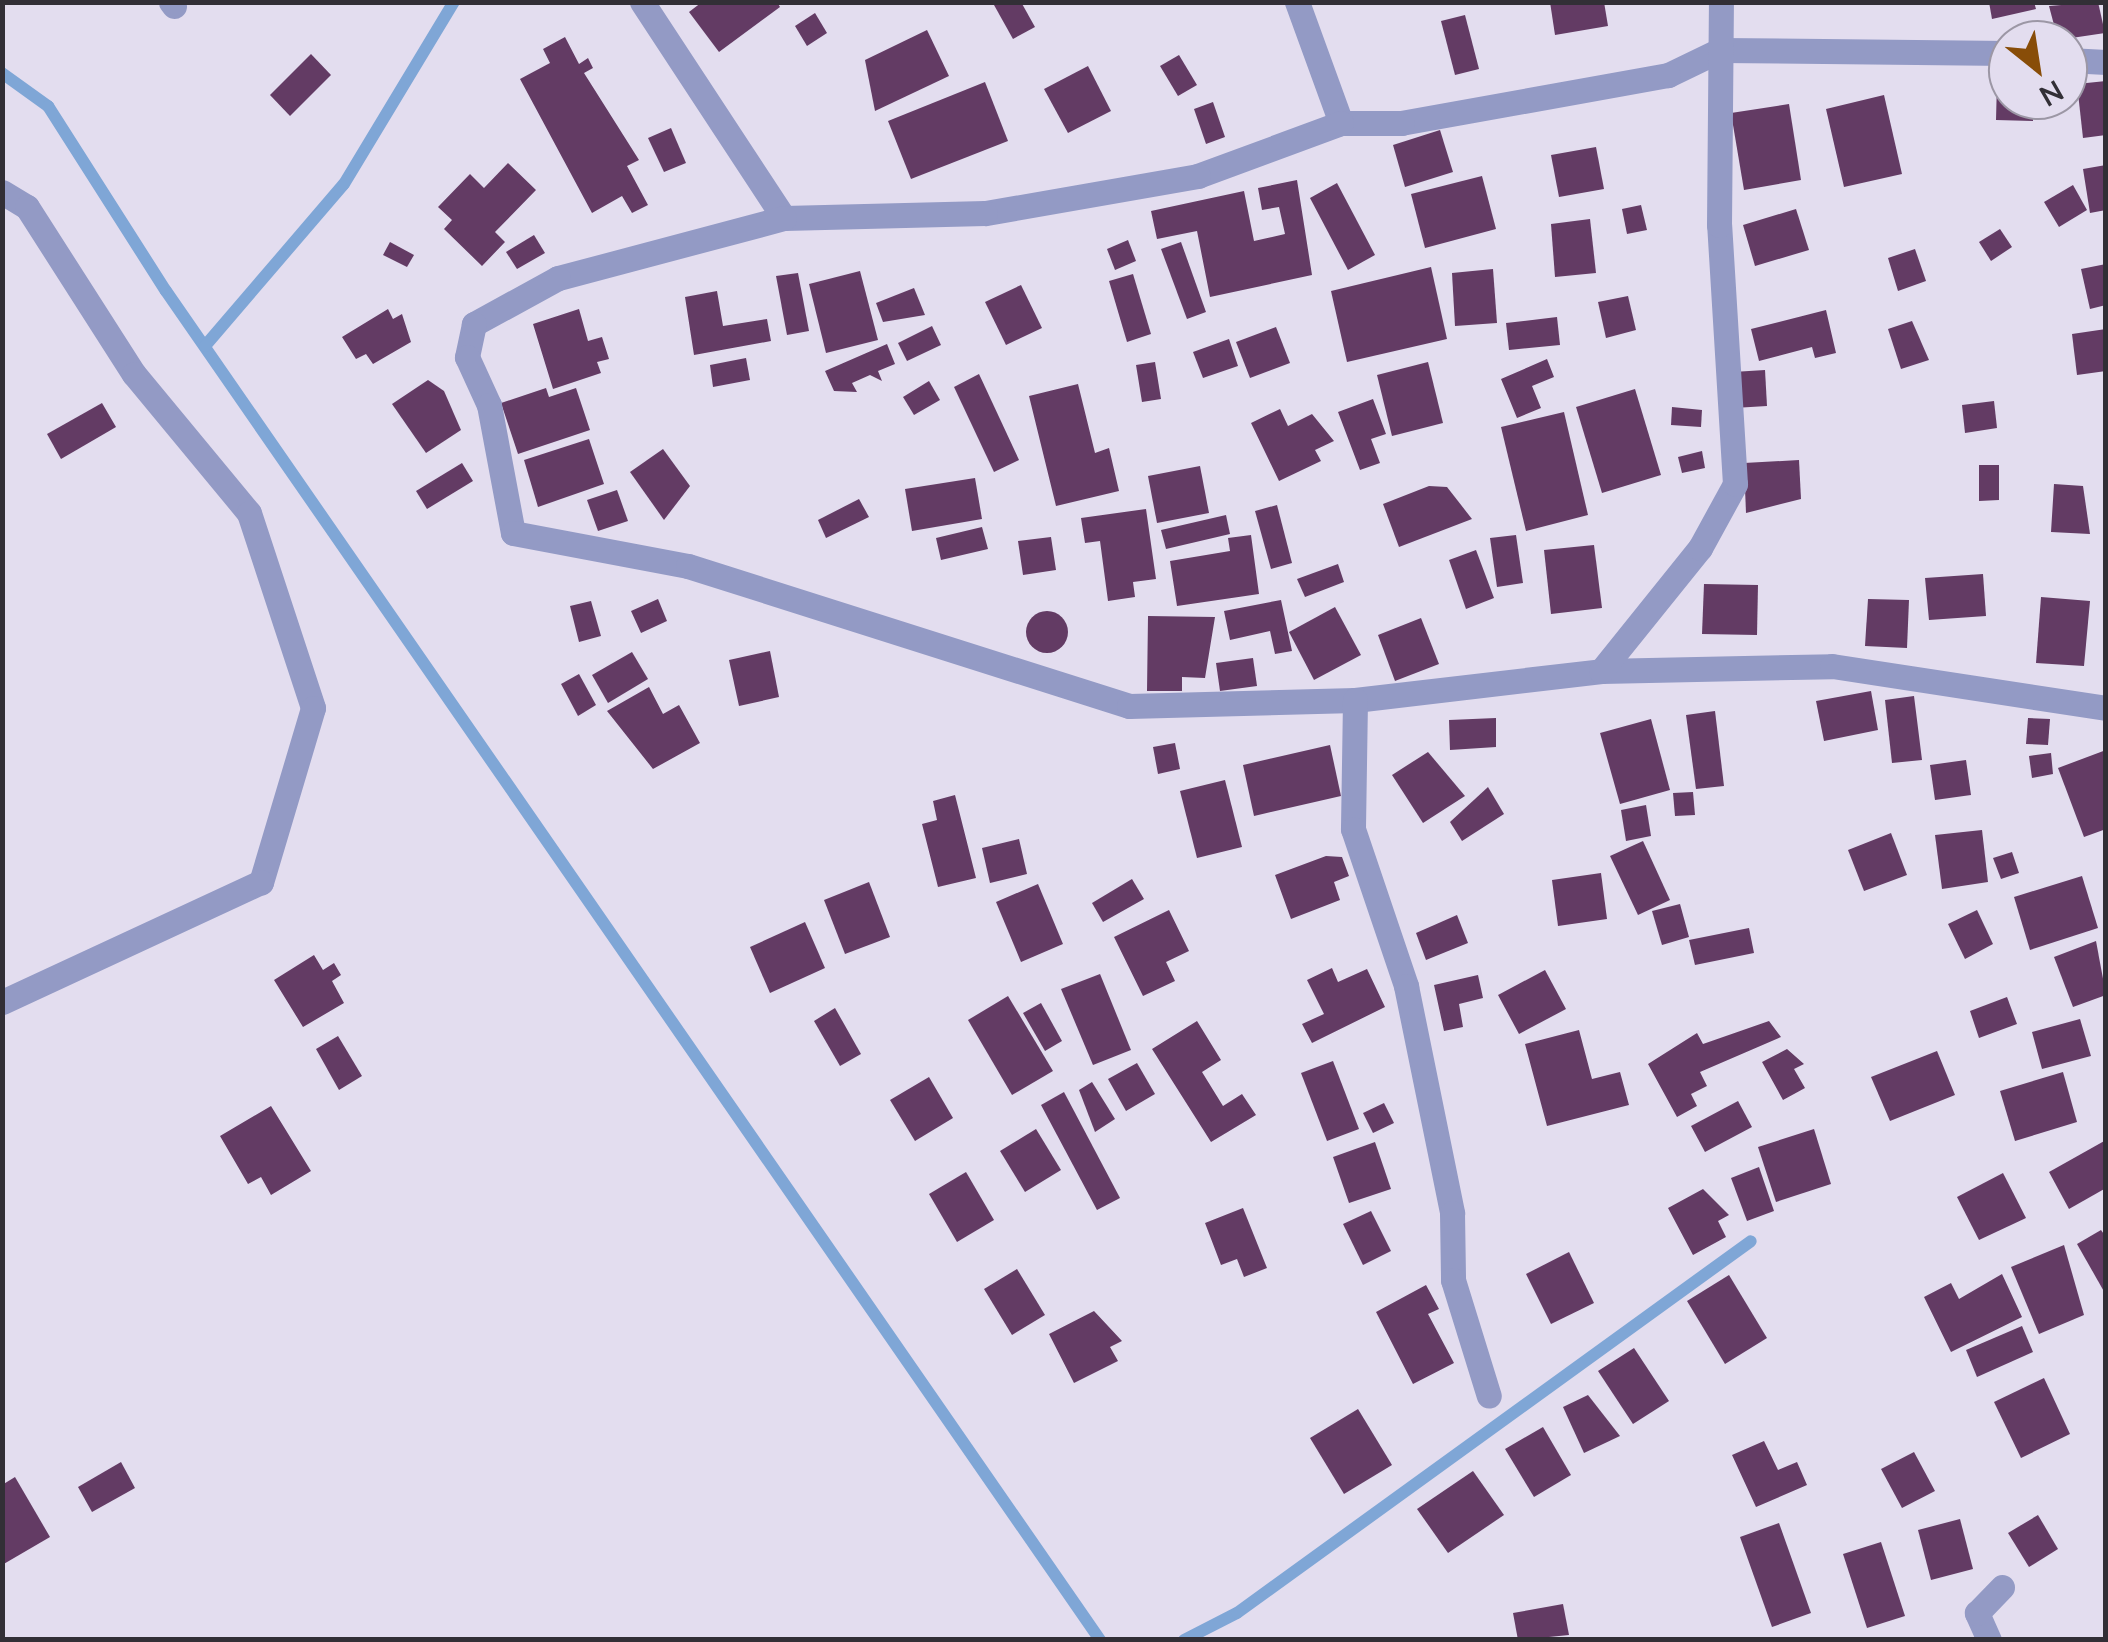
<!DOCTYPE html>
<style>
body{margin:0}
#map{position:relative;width:2108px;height:1642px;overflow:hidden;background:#e3ddef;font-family:Lato,sans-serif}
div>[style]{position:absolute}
.stream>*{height:12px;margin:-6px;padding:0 6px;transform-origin:6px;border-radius:6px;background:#7fa6d6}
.building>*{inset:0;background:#633b64}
.round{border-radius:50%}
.street>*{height:25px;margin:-12.5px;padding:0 12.5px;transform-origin:12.5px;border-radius:12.5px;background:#939ac5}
span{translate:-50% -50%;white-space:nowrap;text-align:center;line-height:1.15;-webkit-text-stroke:10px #e3ddef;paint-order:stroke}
.frame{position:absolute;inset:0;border:5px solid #322f36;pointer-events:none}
.north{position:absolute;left:1988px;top:20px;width:100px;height:100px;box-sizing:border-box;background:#e3ddef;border:2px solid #9c97a5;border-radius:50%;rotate:150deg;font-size:28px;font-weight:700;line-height:40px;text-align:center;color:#322f36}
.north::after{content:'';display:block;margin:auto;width:35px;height:45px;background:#884d08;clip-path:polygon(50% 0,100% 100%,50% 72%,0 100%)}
</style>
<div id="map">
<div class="stream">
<div style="left:2px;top:73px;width:57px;rotate:35.7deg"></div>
<div style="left:48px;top:106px;width:219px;rotate:57.5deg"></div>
<div style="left:166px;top:291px;width:1641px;rotate:55.3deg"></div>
<div style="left:205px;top:346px;width:213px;rotate:-49.4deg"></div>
<div style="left:344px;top:184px;width:213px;rotate:-58.9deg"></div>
<div style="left:1184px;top:1640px;width:59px;rotate:-27deg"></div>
<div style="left:1237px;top:1613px;width:634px;rotate:-35.89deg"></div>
</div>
<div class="building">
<div style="clip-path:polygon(702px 2px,777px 2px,780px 7px,719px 52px,689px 12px)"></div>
<div style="clip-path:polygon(1021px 2px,1035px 27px,1013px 39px,994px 5px)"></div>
<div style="clip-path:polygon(1550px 2px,1604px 2px,1608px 26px,1555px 35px)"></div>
<div style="clip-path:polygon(1989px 2px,2034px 2px,2036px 9px,1992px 19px)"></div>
<div style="clip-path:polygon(2098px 2px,2105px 33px,2058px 40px,2049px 6px)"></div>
<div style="clip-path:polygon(815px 13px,827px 33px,807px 46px,795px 26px)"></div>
<div style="clip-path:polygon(1465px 15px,1479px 69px,1455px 75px,1441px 21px)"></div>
<div style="clip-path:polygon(927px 30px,949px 76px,875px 111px,865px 60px)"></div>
<div style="clip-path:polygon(565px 37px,579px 64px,588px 58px,593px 68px,584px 73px,639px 160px,627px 166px,648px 205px,632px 213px,622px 196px,592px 213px,520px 79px,550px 63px,543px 49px)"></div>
<div style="clip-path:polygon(311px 54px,331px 75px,290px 116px,270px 95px)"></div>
<div style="clip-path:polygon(1179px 55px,1197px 85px,1178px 96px,1160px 66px)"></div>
<div style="clip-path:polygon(1088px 66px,1111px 111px,1068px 133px,1044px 89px)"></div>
<div style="clip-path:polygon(1997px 81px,2008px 81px,2008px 100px,2033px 100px,2033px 121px,1996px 120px)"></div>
<div style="clip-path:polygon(2106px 81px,2106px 135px,2083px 138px,2077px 84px)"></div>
<div style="clip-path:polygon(985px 82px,1008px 141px,911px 179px,888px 121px)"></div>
<div style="clip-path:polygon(1884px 95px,1902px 174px,1844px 187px,1826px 109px)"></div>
<div style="clip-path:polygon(1213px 102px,1225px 137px,1206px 144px,1194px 109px)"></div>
<div style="clip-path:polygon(1789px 104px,1801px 180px,1744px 190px,1731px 113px)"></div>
<div style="clip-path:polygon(671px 128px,686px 163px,664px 172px,648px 138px)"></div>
<div style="clip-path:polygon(1440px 130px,1453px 172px,1405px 187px,1393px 145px)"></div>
<div style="clip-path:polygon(1596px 147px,1604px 189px,1559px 197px,1551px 155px)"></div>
<div style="clip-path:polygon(508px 163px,536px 190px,495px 232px,505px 242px,482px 266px,444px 229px,452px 220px,438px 207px,470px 174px,484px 188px)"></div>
<div style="clip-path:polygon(2106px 165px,2106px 210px,2090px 213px,2083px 169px)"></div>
<div style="clip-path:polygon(1482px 176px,1496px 229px,1425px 248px,1411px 194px)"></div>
<div style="clip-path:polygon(1297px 180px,1312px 275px,1210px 297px,1197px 231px,1157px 239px,1151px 211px,1244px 191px,1254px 241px,1285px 234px,1279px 207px,1262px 210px,1258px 188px)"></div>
<div style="clip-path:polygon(1337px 183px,1375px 255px,1348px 270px,1310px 198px)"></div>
<div style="clip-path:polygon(2073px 185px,2087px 210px,2059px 227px,2044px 202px)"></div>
<div style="clip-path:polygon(1641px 205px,1647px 230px,1627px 234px,1622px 209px)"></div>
<div style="clip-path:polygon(1796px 209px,1809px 250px,1755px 266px,1743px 225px)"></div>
<div style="clip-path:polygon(1590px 219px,1596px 273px,1555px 277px,1551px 224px)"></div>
<div style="clip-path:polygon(2000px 229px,2012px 247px,1991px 261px,1979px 242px)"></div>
<div style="clip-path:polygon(534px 235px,545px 253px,517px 269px,506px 252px)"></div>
<div style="clip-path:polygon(1128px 240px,1136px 261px,1115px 270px,1107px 249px)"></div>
<div style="clip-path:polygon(390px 242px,414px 255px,407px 267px,383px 255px)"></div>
<div style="clip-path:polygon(1181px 242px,1206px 312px,1187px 319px,1161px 249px)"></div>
<div style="clip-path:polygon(1915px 249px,1926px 281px,1898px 291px,1888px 258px)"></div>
<div style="clip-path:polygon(2106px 264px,2106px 305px,2090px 309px,2081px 269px)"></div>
<div style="clip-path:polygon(1431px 267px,1447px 339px,1347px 362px,1331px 291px)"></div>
<div style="clip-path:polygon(1493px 269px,1497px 323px,1455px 326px,1452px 273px)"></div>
<div style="clip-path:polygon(860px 271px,878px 340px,826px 353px,809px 284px)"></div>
<div style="clip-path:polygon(798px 273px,809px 331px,787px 335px,776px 276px)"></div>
<div style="clip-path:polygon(1133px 274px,1151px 334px,1127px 342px,1109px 281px)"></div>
<div style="clip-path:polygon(1021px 285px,1042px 328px,1006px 345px,985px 302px)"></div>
<div style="clip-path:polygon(914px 288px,925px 315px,883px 322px,876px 303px)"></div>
<div style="clip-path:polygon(717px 291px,723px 326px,767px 319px,771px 341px,694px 355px,685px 297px)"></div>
<div style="clip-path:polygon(1628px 296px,1636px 330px,1606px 338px,1598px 302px)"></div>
<div style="clip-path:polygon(388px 309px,393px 319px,402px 314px,411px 342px,373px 364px,366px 354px,356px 359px,342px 337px)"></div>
<div style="clip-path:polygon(579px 309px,588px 341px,602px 337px,609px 359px,597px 362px,601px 373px,553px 389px,533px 324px)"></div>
<div style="clip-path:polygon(1826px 310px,1836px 353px,1815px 358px,1812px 347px,1759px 361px,1751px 329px)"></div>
<div style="clip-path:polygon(1557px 317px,1560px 345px,1509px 350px,1506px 323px)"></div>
<div style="clip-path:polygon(1912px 321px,1929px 360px,1901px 369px,1888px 329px)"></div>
<div style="clip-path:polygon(932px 326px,941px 345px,907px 361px,898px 343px)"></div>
<div style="clip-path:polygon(1276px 327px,1290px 363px,1250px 378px,1236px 342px)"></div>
<div style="clip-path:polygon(2106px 329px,2106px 371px,2077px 375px,2072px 334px)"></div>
<div style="clip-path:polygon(1229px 339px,1238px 366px,1203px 378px,1193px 352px)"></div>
<div style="clip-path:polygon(887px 344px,895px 364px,878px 371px,882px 381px,870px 375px,852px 383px,857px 392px,834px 391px,825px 371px)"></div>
<div style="clip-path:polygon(746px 358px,750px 380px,713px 387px,710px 365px)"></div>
<div style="clip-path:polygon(1547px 359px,1554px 377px,1532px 386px,1541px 408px,1517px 418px,1501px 379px)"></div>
<div style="clip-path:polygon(1155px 362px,1161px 399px,1142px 402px,1136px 365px)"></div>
<div style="clip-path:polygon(1428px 362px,1443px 423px,1392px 436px,1377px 375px)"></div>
<div style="clip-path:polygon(1765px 370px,1767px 406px,1734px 408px,1733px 372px)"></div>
<div style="clip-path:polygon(979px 374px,1019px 460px,994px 472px,954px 387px)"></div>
<div style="clip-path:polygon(428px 380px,444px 391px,461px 430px,426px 453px,392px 404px)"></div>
<div style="clip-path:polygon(929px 381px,940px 400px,914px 415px,903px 397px)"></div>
<div style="clip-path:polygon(1078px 384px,1095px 453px,1109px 448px,1119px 491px,1056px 506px,1029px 396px)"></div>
<div style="clip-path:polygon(546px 388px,549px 397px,576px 388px,590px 430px,518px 454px,501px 403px)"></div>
<div style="clip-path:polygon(1635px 389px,1661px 475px,1602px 493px,1576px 407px)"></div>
<div style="clip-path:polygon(1373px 399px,1386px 434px,1371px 439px,1380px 463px,1360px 470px,1338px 412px)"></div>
<div style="clip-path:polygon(1994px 401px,1997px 428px,1965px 433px,1962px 405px)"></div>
<div style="clip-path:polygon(102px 403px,116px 427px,61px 459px,47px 434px)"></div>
<div style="clip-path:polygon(1672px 407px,1702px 410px,1701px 427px,1671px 425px)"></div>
<div style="clip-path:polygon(1280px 409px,1288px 426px,1312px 414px,1334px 441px,1315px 450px,1321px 461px,1279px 481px,1251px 423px)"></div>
<div style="clip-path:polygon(1564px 412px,1588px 515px,1526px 531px,1501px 427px)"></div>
<div style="clip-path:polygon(589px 439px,604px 484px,538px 507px,524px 460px)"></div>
<div style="clip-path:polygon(663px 449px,690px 486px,664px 520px,630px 472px)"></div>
<div style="clip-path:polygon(1702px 451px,1705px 468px,1682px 473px,1678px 457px)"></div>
<div style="clip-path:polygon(1799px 460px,1801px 499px,1746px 513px,1744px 463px)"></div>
<div style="clip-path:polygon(462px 463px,473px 481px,427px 509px,416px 491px)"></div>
<div style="clip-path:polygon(1979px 465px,1999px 465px,1999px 500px,1979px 501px)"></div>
<div style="clip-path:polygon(1200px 466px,1209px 513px,1157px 523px,1148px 476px)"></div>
<div style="clip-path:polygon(975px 478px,982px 519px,912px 531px,905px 489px)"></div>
<div style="clip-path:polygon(2054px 484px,2083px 486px,2090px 534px,2051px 532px)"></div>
<div style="clip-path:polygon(1429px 486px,1447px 487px,1472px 519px,1399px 547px,1383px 504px)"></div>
<div style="clip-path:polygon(617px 490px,628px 521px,598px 531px,587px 500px)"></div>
<div style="clip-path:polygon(859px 499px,869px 517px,826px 538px,818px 520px)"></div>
<div style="clip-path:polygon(1277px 505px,1292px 563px,1271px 569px,1255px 511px)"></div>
<div style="clip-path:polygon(1146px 509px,1156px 579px,1133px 582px,1135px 597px,1108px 601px,1100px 541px,1085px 543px,1081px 518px)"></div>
<div style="clip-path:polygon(1226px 515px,1230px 534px,1166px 549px,1161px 530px)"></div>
<div style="clip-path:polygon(982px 527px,988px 549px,941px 560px,936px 538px)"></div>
<div style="clip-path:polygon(1251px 535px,1259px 594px,1177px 606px,1170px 561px,1230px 551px,1228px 538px)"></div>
<div style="clip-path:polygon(1516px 535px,1523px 583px,1497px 587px,1490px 538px)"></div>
<div style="clip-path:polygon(1051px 537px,1056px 570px,1023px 575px,1018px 541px)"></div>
<div style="clip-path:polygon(1594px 545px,1602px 608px,1551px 614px,1544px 550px)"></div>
<div style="clip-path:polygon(1476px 550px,1494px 598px,1466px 609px,1449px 560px)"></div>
<div style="clip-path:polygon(1338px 564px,1344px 582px,1305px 597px,1297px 579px)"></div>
<div style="clip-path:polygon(1983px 574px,1986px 616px,1929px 620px,1925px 578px)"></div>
<div style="clip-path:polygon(1704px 584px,1758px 585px,1757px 635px,1702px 634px)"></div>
<div style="clip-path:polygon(2041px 597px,2090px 601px,2084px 666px,2036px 663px)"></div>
<div style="clip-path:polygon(658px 599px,667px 621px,641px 633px,631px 611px)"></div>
<div style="clip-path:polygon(1868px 599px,1909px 600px,1907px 648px,1865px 646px)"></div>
<div style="clip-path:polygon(1281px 600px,1292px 651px,1275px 654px,1270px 631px,1230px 640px,1224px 611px)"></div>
<div style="clip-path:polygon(591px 601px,601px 636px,579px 642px,570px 606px)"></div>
<div style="clip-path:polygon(1335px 607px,1361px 655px,1314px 680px,1289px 632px)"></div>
<div class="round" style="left:1026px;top:611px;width:42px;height:42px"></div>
<div style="clip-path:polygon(1148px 616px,1215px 617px,1205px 678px,1182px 677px,1182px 691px,1147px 691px)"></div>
<div style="clip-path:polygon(1421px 618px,1439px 664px,1395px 681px,1378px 635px)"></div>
<div style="clip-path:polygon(770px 651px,779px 697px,739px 706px,729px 660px)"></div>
<div style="clip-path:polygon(632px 652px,648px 679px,608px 703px,592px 675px)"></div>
<div style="clip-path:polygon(1253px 658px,1257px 686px,1220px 691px,1216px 663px)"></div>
<div style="clip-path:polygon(579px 674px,596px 705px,578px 716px,561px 684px)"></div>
<div style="clip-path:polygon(649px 687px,663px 714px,679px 705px,700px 743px,653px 769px,607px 711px)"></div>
<div style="clip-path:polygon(1871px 691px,1878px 730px,1824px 741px,1816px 701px)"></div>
<div style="clip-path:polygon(1914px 696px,1922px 760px,1892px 763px,1885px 700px)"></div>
<div style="clip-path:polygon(1715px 711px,1724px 786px,1696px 789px,1686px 715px)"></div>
<div style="clip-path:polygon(1496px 718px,1496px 747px,1450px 750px,1449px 720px)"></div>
<div style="clip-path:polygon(2028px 718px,2050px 719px,2048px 745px,2026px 744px)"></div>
<div style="clip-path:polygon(1651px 719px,1670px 790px,1620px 804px,1600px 733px)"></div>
<div style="clip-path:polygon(1175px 743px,1180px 769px,1158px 774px,1153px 747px)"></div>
<div style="clip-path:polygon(1330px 745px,1341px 796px,1254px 816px,1243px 765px)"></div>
<div style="clip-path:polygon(2106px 750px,2106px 829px,2084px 837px,2058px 768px)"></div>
<div style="clip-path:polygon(1428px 752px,1465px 796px,1423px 823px,1392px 775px)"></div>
<div style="clip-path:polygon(2051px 753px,2053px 774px,2032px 778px,2029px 756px)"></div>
<div style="clip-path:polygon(1966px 760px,1971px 795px,1935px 800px,1930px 765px)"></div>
<div style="clip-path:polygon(1225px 780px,1242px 847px,1197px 858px,1180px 791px)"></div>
<div style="clip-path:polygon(1488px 787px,1504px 814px,1462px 841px,1450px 822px)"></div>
<div style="clip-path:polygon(1693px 792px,1695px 815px,1675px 816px,1673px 793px)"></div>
<div style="clip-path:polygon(955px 795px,976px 878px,938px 887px,922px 824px,937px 820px,933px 801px)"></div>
<div style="clip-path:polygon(1646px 805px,1651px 836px,1626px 841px,1621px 810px)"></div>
<div style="clip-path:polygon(1982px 830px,1988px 882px,1942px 889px,1935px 835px)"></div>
<div style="clip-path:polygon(1891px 833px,1907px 875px,1864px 891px,1848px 850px)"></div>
<div style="clip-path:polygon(1019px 839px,1027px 874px,990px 883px,982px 848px)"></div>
<div style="clip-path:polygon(1643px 841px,1670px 900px,1638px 915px,1610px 856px)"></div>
<div style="clip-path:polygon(2012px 852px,2019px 873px,2001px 879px,1993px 858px)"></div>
<div style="clip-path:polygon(1326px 856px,1342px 857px,1349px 876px,1334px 882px,1340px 900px,1291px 919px,1275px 875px)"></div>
<div style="clip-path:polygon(1601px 873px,1607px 919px,1558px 926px,1552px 880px)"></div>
<div style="clip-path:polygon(2082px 876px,2098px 928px,2030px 950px,2014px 897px)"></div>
<div style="clip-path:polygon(1132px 879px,1144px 899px,1103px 922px,1092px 903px)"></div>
<div style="clip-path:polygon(869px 882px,890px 937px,845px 954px,824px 900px)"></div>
<div style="clip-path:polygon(1038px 884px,1063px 944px,1021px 962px,996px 902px)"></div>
<div style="clip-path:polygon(1680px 904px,1689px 937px,1662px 945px,1652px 911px)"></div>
<div style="clip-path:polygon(1169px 910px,1189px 951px,1166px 962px,1175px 981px,1143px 996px,1114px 937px)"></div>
<div style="clip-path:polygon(1977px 910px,1993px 944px,1965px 959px,1948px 924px)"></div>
<div style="clip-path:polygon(1457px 915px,1468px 943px,1426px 960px,1416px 933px)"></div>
<div style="clip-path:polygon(805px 922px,825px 968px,770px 993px,750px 947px)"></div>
<div style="clip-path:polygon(1749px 928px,1754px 953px,1695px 965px,1689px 940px)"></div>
<div style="clip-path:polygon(2096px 941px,2106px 995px,2073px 1007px,2054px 957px)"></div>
<div style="clip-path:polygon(314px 955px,323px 970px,334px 963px,341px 975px,332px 981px,344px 1003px,303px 1027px,274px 980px)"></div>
<div style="clip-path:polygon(1332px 968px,1338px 982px,1367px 969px,1385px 1007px,1312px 1043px,1302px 1024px,1324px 1014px,1307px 980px)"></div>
<div style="clip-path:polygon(1545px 970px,1566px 1009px,1519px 1034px,1498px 995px)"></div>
<div style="clip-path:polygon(1100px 974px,1131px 1050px,1093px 1065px,1061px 989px)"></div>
<div style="clip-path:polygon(1478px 975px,1483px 998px,1459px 1004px,1463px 1027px,1444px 1031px,1434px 985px)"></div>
<div style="clip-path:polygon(1008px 996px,1053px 1071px,1012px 1095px,968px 1020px)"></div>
<div style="clip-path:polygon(2007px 997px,2017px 1024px,1979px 1038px,1970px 1011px)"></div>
<div style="clip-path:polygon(1041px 1003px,1062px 1041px,1045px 1051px,1023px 1013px)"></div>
<div style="clip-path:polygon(835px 1008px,861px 1054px,840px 1066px,814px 1021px)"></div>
<div style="clip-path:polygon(2080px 1019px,2091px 1056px,2042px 1069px,2032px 1032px)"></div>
<div style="clip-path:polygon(1197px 1021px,1221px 1060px,1202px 1072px,1223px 1106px,1242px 1094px,1256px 1115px,1211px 1142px,1152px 1049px)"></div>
<div style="clip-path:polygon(1769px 1021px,1781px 1037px,1700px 1072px,1707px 1086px,1691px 1094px,1697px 1106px,1677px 1117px,1648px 1064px,1697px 1033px,1703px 1044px)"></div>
<div style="clip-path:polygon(1579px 1030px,1592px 1079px,1620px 1072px,1629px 1105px,1547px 1126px,1525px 1044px)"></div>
<div style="clip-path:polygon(338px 1036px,362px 1076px,339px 1090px,316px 1049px)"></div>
<div style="clip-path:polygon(1787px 1049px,1804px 1064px,1794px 1069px,1805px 1088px,1783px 1100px,1762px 1062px)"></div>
<div style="clip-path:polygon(1937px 1051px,1955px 1095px,1890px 1121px,1871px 1077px)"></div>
<div style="clip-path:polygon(1333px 1061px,1359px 1129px,1327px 1141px,1301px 1073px)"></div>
<div style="clip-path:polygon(1137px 1063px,1155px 1094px,1126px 1111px,1108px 1079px)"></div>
<div style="clip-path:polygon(2063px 1072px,2077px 1122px,2015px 1141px,2000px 1091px)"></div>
<div style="clip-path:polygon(929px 1077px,953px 1118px,915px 1141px,890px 1100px)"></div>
<div style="clip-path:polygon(1092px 1082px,1115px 1119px,1095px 1132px,1079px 1090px)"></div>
<div style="clip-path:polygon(1064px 1092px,1120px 1198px,1097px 1210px,1041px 1105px)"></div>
<div style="clip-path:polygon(1738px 1101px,1752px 1127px,1705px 1152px,1691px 1126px)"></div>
<div style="clip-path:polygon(1384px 1103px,1394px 1123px,1373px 1133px,1363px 1113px)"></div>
<div style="clip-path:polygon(271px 1106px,311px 1171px,271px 1195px,261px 1177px,248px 1184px,220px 1136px)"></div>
<div style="clip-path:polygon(1036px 1129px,1061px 1170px,1025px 1192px,1000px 1151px)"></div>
<div style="clip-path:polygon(1814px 1129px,1831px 1184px,1776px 1202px,1758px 1147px)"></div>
<div style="clip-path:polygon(2106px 1140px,2106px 1188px,2069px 1209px,2049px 1172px)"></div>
<div style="clip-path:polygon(1375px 1142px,1391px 1189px,1349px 1203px,1333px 1157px)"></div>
<div style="clip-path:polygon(1759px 1167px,1774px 1211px,1747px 1221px,1731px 1178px)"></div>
<div style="clip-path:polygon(966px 1172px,994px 1220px,957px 1242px,929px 1194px)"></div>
<div style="clip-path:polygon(2003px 1173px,2026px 1218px,1979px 1240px,1957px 1197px)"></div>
<div style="clip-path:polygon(1703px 1189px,1729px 1215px,1718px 1221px,1726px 1237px,1693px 1255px,1668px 1208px)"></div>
<div style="clip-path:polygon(1243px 1208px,1267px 1268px,1244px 1277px,1237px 1259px,1221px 1265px,1205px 1223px)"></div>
<div style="clip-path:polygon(1371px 1211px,1391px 1251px,1363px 1265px,1343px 1224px)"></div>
<div style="clip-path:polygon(2101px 1230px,2106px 1237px,2106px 1295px,2077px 1244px)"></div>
<div style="clip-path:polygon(2064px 1245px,2084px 1315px,2039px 1334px,2011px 1267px)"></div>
<div style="clip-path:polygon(1569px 1252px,1594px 1303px,1551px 1324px,1526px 1274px)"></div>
<div style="clip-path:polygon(1017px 1269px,1045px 1315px,1012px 1335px,984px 1289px)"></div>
<div style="clip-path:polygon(2002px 1274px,2022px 1317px,1951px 1352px,1924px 1297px,1951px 1283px,1959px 1299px)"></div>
<div style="clip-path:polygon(1729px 1275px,1767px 1338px,1725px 1364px,1687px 1301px)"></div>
<div style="clip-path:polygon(1426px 1285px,1439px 1309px,1428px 1314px,1454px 1363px,1413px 1384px,1376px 1312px)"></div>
<div style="clip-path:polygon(1094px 1311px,1122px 1341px,1110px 1347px,1118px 1361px,1074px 1383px,1049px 1334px)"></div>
<div style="clip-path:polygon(2022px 1326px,2033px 1352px,1977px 1377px,1966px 1350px)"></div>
<div style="clip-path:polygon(1634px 1348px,1669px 1401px,1633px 1424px,1598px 1371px)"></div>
<div style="clip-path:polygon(2044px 1378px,2070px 1434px,2021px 1458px,1994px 1402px)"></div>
<div style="clip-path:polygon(1588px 1395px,1620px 1436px,1584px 1453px,1563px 1407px)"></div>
<div style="clip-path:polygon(1358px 1409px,1392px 1465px,1344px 1494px,1310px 1438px)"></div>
<div style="clip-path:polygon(1543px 1427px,1571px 1475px,1534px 1497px,1505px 1449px)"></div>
<div style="clip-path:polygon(1764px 1441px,1778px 1470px,1797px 1462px,1807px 1485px,1756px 1507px,1732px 1455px)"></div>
<div style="clip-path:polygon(1914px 1452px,1935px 1491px,1902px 1508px,1881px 1469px)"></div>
<div style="clip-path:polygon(121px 1462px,135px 1488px,92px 1512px,78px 1487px)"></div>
<div style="clip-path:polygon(1473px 1471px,1504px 1515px,1448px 1553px,1417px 1509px)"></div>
<div style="clip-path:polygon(15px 1477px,50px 1537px,2px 1565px,2px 1485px)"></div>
<div style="clip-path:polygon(2038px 1515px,2058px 1549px,2029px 1567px,2008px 1533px)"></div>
<div style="clip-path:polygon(1960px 1519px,1973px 1569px,1931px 1580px,1918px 1530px)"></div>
<div style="clip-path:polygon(1779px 1523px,1811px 1613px,1772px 1627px,1740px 1537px)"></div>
<div style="clip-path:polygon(1881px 1542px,1905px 1616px,1867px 1628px,1843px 1554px)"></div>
<div style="clip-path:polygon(1563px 1604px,1569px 1635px,1518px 1640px,1513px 1613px)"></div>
</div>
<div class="street">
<div style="left:171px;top:2px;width:5px;rotate:53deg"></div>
<div style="left:642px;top:2px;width:258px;rotate:56.7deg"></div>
<div style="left:1297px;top:2px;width:129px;rotate:70deg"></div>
<div style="left:2008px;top:53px;width:288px;rotate:-179.4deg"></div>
<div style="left:1720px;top:50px;width:58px;rotate:154.3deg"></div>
<div style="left:1668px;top:75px;width:270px;rotate:169.8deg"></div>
<div style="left:1402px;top:123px;width:61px;rotate:180deg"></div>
<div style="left:1341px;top:123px;width:153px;rotate:159.7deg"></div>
<div style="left:1198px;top:176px;width:216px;rotate:170.1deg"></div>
<div style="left:985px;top:213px;width:201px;rotate:178.6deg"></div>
<div style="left:784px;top:218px;width:234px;rotate:165.1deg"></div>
<div style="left:558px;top:278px;width:96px;rotate:151.3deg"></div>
<div style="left:474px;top:324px;width:34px;rotate:102deg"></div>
<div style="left:467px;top:357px;width:53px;rotate:65.4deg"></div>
<div style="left:489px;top:405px;width:130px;rotate:79.4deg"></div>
<div style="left:513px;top:533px;width:178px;rotate:10.7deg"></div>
<div style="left:688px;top:566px;width:463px;rotate:17.6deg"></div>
<div style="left:1129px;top:706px;width:226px;rotate:-1.5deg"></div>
<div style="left:1355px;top:700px;width:248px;rotate:-6.7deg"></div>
<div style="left:1601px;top:671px;width:231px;rotate:-1.2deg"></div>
<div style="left:1832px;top:666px;width:277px;rotate:8.7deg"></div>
<div style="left:2068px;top:60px;width:38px;rotate:3deg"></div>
<div style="left:2px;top:192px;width:29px;rotate:31deg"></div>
<div style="left:27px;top:207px;width:198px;rotate:57.4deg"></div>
<div style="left:134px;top:374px;width:180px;rotate:50.4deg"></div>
<div style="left:249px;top:513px;width:205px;rotate:71.8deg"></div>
<div style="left:313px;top:708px;width:182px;rotate:106.6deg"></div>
<div style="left:261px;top:882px;width:285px;rotate:155.1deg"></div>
<div style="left:1601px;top:671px;width:158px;rotate:-51.2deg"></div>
<div style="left:1700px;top:548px;width:73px;rotate:-61.3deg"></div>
<div style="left:1735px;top:484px;width:259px;rotate:-93.5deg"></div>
<div style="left:1719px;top:225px;width:223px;rotate:-89.5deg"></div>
<div style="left:1355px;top:700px;width:129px;rotate:90.9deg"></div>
<div style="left:1353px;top:829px;width:166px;rotate:71.3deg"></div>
<div style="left:1406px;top:986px;width:232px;rotate:78.5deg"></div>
<div style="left:1452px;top:1213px;width:67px;rotate:89.1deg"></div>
<div style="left:1453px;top:1280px;width:121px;rotate:72.8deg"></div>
<div style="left:1989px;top:1640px;width:30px;rotate:-114deg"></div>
<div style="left:1977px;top:1613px;width:36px;rotate:-46deg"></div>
</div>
<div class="frame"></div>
<div class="north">N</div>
</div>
